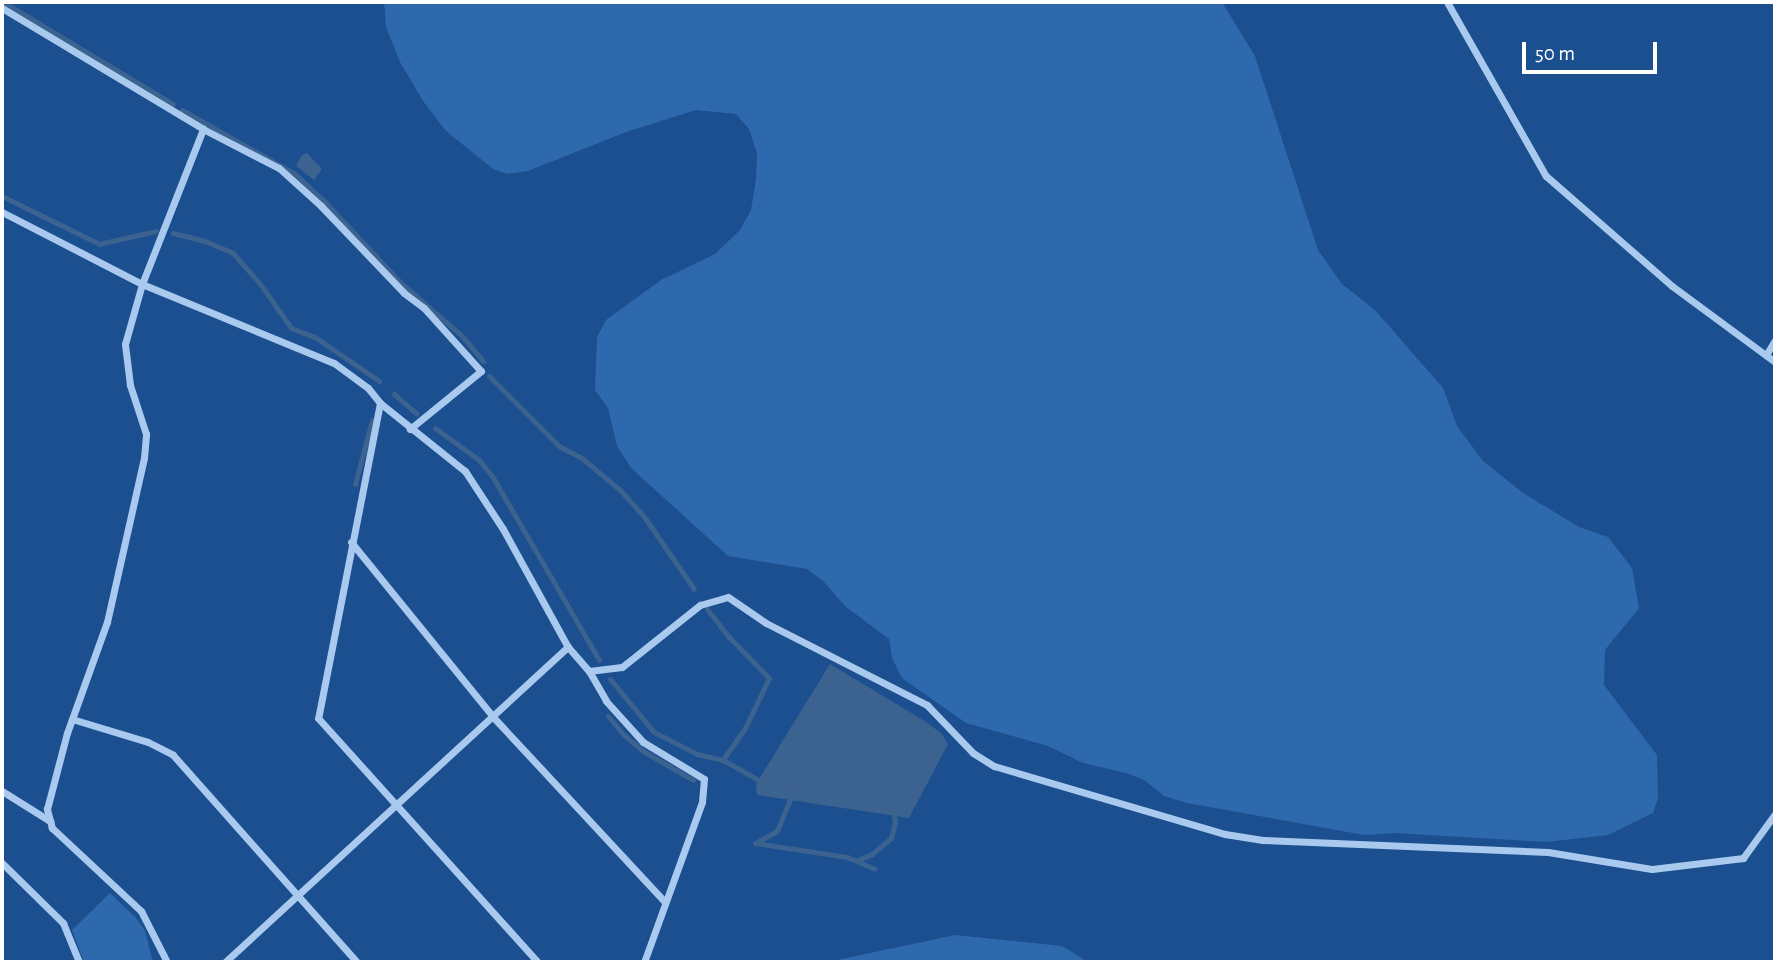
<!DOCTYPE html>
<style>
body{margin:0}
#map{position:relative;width:1777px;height:964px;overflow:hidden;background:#1b4f8f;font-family:"Alegreya Sans",sans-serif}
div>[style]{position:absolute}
.green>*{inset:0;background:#2e69ad}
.water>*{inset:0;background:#3c6290}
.stream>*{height:5px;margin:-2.5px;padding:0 2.5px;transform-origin:2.5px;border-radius:2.5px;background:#3c6290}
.street>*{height:7px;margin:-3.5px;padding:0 3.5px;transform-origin:3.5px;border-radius:3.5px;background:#a9c9ee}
span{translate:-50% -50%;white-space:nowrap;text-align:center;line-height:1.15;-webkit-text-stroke:7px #1b4f8f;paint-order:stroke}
.frame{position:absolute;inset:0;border:4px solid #fff;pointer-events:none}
.scale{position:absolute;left:1522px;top:42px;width:135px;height:32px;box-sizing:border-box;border:4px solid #fff;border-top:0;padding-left:9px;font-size:21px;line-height:24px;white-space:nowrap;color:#fff;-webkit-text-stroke:5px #1b4f8f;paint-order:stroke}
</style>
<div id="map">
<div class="green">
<div style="clip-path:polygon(384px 2px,1222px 2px,1255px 56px,1318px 250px,1342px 284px,1375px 310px,1443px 388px,1457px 426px,1483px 461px,1523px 493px,1579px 527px,1608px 537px,1632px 568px,1639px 608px,1605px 650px,1604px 685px,1657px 755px,1658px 798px,1653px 813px,1608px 835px,1546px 842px,1395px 833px,1364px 835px,1187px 803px,1164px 796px,1144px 780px,1126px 773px,1083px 763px,1048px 746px,966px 723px,902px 678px,892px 658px,889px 639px,846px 607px,823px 581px,807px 569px,728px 556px,631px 468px,617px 446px,608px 408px,595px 390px,597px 337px,606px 320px,661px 280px,715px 254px,740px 230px,751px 210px,756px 179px,757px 153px,749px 129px,736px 114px,696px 110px,626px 132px,528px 171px,508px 174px,493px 169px,445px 130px,423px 101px,400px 62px,386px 27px)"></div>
<div style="clip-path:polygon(110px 893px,136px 918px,145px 931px,153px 962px,84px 962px,72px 930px)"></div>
<div style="clip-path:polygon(955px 935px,1062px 946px,1088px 962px,828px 962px)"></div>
</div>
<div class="water">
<div style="clip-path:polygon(307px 153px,322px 169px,314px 180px,296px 166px,301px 156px)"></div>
<div style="clip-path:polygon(830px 664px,923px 720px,941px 733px,948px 744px,909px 818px,757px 795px,756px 784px)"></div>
</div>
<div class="stream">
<div style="left:3px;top:2px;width:198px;rotate:31deg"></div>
<div style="left:182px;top:110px;width:130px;rotate:29.5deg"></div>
<div style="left:295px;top:174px;width:41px;rotate:43deg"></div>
<div style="left:325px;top:202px;width:112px;rotate:46.8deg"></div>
<div style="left:402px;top:284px;width:79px;rotate:40.9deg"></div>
<div style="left:462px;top:336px;width:33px;rotate:50deg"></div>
<div style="left:2px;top:196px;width:108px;rotate:26.3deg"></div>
<div style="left:99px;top:244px;width:58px;rotate:-12.8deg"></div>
<div style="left:173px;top:233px;width:33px;rotate:14deg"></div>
<div style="left:205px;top:241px;width:30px;rotate:23deg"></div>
<div style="left:233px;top:253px;width:43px;rotate:48.8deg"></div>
<div style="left:261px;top:285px;width:52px;rotate:55.1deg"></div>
<div style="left:291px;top:328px;width:26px;rotate:21deg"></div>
<div style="left:315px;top:337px;width:78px;rotate:34.5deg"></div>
<div style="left:489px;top:376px;width:99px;rotate:45deg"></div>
<div style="left:559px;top:446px;width:27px;rotate:28deg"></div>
<div style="left:583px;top:459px;width:50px;rotate:40.1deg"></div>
<div style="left:621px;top:491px;width:36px;rotate:48deg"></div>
<div style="left:645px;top:518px;width:86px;rotate:55.4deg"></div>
<div style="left:394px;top:394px;width:30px;rotate:41deg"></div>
<div style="left:435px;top:428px;width:54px;rotate:36deg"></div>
<div style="left:479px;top:460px;width:21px;rotate:51deg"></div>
<div style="left:492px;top:476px;width:213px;rotate:59.8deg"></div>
<div style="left:355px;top:484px;width:66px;rotate:-75.1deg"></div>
<div style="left:707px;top:609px;width:36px;rotate:52deg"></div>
<div style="left:729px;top:637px;width:57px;rotate:45.7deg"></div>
<div style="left:769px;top:678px;width:55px;rotate:115.6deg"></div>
<div style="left:745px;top:728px;width:39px;rotate:125deg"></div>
<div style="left:610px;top:679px;width:69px;rotate:50.3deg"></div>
<div style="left:654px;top:732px;width:48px;rotate:27.1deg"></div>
<div style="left:697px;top:754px;width:27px;rotate:13deg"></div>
<div style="left:723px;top:760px;width:47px;rotate:29.3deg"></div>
<div style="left:608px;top:716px;width:25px;rotate:50deg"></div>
<div style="left:624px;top:735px;width:25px;rotate:40deg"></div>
<div style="left:643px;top:751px;width:58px;rotate:30.1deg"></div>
<div style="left:793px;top:792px;width:42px;rotate:112.3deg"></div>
<div style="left:777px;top:831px;width:25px;rotate:151deg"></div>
<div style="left:755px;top:843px;width:93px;rotate:8.7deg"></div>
<div style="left:847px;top:857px;width:30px;rotate:23deg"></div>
<div style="left:858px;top:860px;width:15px;rotate:-23deg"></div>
<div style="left:872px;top:854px;width:25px;rotate:-40deg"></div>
<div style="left:891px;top:838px;width:16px;rotate:-76deg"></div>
<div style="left:895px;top:822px;width:12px;rotate:-99deg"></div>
</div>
<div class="street">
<div style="left:1447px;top:2px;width:200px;rotate:60.4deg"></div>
<div style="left:1546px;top:176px;width:167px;rotate:41.1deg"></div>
<div style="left:1672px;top:286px;width:128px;rotate:36.4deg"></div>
<div style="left:2px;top:8px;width:235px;rotate:31deg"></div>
<div style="left:203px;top:129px;width:85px;rotate:27.2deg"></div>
<div style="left:279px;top:168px;width:57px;rotate:42.1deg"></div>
<div style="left:321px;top:206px;width:120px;rotate:46.3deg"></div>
<div style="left:404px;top:293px;width:25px;rotate:37deg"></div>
<div style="left:424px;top:308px;width:85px;rotate:47.9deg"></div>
<div style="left:481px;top:371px;width:92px;rotate:140.8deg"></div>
<div style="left:2px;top:212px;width:157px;rotate:27.2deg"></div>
<div style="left:142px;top:284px;width:208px;rotate:22.4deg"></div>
<div style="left:334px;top:363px;width:42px;rotate:36.3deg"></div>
<div style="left:368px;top:388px;width:19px;rotate:51deg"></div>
<div style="left:380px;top:403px;width:109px;rotate:38.7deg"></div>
<div style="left:465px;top:471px;width:69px;rotate:56.8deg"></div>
<div style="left:503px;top:529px;width:135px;rotate:61.2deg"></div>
<div style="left:568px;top:647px;width:32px;rotate:49deg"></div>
<div style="left:589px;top:671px;width:34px;rotate:60deg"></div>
<div style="left:606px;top:701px;width:55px;rotate:47.9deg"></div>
<div style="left:643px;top:742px;width:71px;rotate:31.2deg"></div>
<div style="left:704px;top:779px;width:23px;rotate:95deg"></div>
<div style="left:702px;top:802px;width:170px;rotate:109.9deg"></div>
<div style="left:1766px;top:355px;width:17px;rotate:-59deg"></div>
<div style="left:380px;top:403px;width:321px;rotate:101.1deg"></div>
<div style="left:318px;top:718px;width:329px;rotate:48deg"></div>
<div style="left:351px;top:542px;width:227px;rotate:50.9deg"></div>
<div style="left:494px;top:718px;width:251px;rotate:47.1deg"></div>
<div style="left:589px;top:671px;width:33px;rotate:-7deg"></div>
<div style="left:622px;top:667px;width:100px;rotate:-38.5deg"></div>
<div style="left:700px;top:605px;width:29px;rotate:-16deg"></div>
<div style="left:728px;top:597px;width:46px;rotate:34.4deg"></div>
<div style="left:766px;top:623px;width:181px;rotate:27deg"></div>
<div style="left:927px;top:705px;width:66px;rotate:46.2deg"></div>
<div style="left:973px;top:753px;width:25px;rotate:32deg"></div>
<div style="left:994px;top:766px;width:241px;rotate:16.4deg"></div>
<div style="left:1225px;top:834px;width:38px;rotate:9deg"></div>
<div style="left:1263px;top:840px;width:285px;rotate:2.4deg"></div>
<div style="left:1548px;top:852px;width:105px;rotate:9.3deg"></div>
<div style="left:1652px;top:869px;width:92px;rotate:-6.9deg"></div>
<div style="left:1743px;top:858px;width:54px;rotate:-54deg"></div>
<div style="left:72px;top:719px;width:79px;rotate:16.8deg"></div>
<div style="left:148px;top:742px;width:28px;rotate:27deg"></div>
<div style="left:173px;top:755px;width:277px;rotate:48.4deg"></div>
<div style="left:2px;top:791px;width:57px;rotate:32deg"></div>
<div style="left:2px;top:863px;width:86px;rotate:44.5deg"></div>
<div style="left:63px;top:923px;width:42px;rotate:67.7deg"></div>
<div style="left:167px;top:962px;width:57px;rotate:-117deg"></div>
<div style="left:141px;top:911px;width:122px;rotate:-137deg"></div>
<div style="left:52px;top:828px;width:20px;rotate:-105deg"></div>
<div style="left:47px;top:809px;width:79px;rotate:-75.3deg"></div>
<div style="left:67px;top:733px;width:118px;rotate:-70.2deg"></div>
<div style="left:107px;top:622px;width:168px;rotate:-77.3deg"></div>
<div style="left:144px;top:458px;width:24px;rotate:-85deg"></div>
<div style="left:146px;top:434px;width:52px;rotate:-108.1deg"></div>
<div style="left:130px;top:385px;width:41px;rotate:-97deg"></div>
<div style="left:125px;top:344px;width:62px;rotate:-74.2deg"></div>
<div style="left:142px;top:284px;width:167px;rotate:-68.5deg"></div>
<div style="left:225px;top:962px;width:466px;rotate:-42.6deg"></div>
</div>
<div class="frame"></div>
<div class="scale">50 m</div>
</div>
